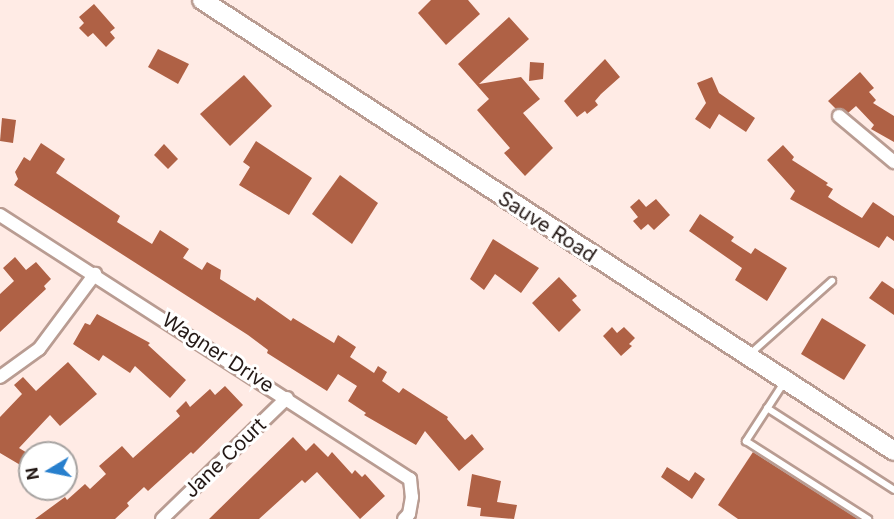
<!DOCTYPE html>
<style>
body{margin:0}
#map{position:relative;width:894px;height:519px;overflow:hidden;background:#ffebe5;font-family:Inter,sans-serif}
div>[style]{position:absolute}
.building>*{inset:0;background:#af6145}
.roads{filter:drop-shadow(2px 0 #b99c92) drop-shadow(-2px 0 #b99c92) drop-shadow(0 2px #b99c92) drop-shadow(0 -2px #b99c92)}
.lane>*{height:6px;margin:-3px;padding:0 3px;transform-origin:3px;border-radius:3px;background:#fff}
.street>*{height:12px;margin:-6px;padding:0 6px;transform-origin:6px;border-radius:6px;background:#fff}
.secondary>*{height:18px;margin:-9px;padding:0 9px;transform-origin:9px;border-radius:9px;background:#fff}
span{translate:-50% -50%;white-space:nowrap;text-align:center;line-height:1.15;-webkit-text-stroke:6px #fff;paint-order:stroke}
.street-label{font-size:20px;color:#231815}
.north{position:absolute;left:18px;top:441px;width:60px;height:60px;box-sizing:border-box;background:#fff;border:2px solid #a7a3a1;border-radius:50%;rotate:260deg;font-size:16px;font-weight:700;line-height:24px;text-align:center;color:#231815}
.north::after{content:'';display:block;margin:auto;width:21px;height:27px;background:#277fcd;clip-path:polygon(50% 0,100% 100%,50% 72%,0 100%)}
</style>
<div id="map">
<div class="building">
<div style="clip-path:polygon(431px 0,468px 0,480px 14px,446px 45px,418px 13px)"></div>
<div style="clip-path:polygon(94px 4px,115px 28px,110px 32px,115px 38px,106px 47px,93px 33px,88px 37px,79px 28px,84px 23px,79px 17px)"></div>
<div style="clip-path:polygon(509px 17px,529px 39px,479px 84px,521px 77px,540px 99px,523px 113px,553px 148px,525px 176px,504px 153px,510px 148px,477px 110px,489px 99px,458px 64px)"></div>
<div style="clip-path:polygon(158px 49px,189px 64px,178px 84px,148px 67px)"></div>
<div style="clip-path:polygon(605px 59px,620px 77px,601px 94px,595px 101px,598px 105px,587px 114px,585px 111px,577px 117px,564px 101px)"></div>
<div style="clip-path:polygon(530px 62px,544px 63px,543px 79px,529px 81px)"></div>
<div style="clip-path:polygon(860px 72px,874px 88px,869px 92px,876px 100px,873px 103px,894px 116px,894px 142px,871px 129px,874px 125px,856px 106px,848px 113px,841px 108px,836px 109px,828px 101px)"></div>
<div style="clip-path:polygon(244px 75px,272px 106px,230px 146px,200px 114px)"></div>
<div style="clip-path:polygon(712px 77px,719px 93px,755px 118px,746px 132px,719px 114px,710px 129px,695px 119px,706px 103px,697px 83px)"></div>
<div style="clip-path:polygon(2px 118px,16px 120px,13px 143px,0 141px)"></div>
<div style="clip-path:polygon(256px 141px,312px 178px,289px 215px,239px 185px,250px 167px,243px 162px)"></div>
<div style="clip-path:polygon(41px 143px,65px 159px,56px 173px,120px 216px,117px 222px,152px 244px,160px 230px,189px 249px,183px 258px,202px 270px,207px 262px,221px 270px,220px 279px,255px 301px,257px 297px,291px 321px,293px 318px,334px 343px,338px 335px,356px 347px,350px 357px,374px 373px,378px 366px,387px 372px,382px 381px,399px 393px,403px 388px,448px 417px,447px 419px,465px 440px,472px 434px,484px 449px,459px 471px,425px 431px,416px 445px,364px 415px,366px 413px,348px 401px,357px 386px,338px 374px,327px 391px,267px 353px,268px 350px,248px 335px,14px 185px,18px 179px,15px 172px,24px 157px,30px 161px)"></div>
<div style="clip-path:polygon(164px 144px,178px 159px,168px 169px,154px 155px)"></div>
<div style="clip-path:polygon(783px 145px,794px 157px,792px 160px,828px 183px,826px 185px,833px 189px,828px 197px,842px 206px,862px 218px,873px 202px,894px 216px,894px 241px,887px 236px,879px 248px,790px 199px,795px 191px,767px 160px)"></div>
<div style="clip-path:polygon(340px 175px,378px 203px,352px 244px,312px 214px)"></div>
<div style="clip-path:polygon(639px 199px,646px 207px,656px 199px,670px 215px,654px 230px,648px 224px,641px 230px,633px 221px,638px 217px,630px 207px)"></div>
<div style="clip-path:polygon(700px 214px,734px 237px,731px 241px,751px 254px,755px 248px,787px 268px,767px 301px,735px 280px,742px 268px,689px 231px)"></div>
<div style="clip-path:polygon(493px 239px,539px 268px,521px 293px,495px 274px,484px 290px,470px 279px)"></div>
<div style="clip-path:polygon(15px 257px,26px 270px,36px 262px,51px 279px,44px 286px,46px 289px,0 332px,0 294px,14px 281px,3px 268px)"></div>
<div style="clip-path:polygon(559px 277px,577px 296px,572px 300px,581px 310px,559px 332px,532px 303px)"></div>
<div style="clip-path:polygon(882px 281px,894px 289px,894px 315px,869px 298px)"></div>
<div style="clip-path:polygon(97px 314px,150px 343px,148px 345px,186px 380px,170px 398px,135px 366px,130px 373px,103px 355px,99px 361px,73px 344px,85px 323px,90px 325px)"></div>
<div style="clip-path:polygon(822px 318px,866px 345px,844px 380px,801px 354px)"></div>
<div style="clip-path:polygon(612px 327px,617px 333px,624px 327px,635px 338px,629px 344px,632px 346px,621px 356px,603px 336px)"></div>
<div style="clip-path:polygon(68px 362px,97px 394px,60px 426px,50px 415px,19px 448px,29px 454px,22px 466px,0 453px,0 417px,22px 394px,14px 385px,23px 377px,36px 391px)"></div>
<div style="clip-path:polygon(225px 386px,243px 405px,193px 454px,191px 452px,148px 491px,144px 487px,127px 503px,129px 506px,115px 519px,35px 519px,65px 497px,67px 500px,85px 484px,90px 489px,106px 474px,99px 466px,122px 446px,133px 458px,180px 416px,176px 411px,186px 401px,190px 407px,210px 389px,215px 395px)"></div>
<div style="clip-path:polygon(293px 437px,306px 451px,314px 443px,328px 457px,332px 452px,352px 474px,355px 470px,362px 477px,365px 474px,385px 496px,360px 519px,317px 472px,305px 483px,302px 480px,259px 519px,209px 519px)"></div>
<div style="clip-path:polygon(753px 452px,858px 519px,738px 519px,718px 505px)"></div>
<div style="clip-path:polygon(667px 467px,689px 481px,695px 472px,705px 479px,692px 499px,661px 477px)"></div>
<div style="clip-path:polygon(472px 474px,501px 481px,497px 502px,517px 505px,514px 519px,480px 516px,481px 508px,467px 506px)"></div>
</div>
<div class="roads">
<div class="lane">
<div style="left:750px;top:354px;width:110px;rotate:-41.7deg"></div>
<div style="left:785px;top:381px;width:72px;rotate:123deg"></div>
<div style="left:746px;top:441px;width:145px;rotate:32.6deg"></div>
<div style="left:767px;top:408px;width:151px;rotate:32.8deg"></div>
</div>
<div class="street">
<div style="left:839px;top:116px;width:72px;rotate:39.9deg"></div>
<div style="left:0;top:215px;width:488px;rotate:32.8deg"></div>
<div style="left:410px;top:479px;width:18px;rotate:84deg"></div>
<div style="left:412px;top:497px;width:17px;rotate:100deg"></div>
<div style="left:409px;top:514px;width:7px;rotate:135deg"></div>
<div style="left:0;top:377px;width:48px;rotate:-35.7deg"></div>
<div style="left:39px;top:349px;width:94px;rotate:-53.3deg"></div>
<div style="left:162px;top:519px;width:174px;rotate:-44.1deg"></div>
</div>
<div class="secondary">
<div style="left:202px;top:0;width:826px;rotate:33.09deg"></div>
</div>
</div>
<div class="street-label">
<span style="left:547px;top:227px;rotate:33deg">Sauve Road</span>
<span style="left:218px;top:353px;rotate:33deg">Wagner Drive</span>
<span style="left:225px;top:458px;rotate:-44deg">Jane Court</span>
</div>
<div class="north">N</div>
</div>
